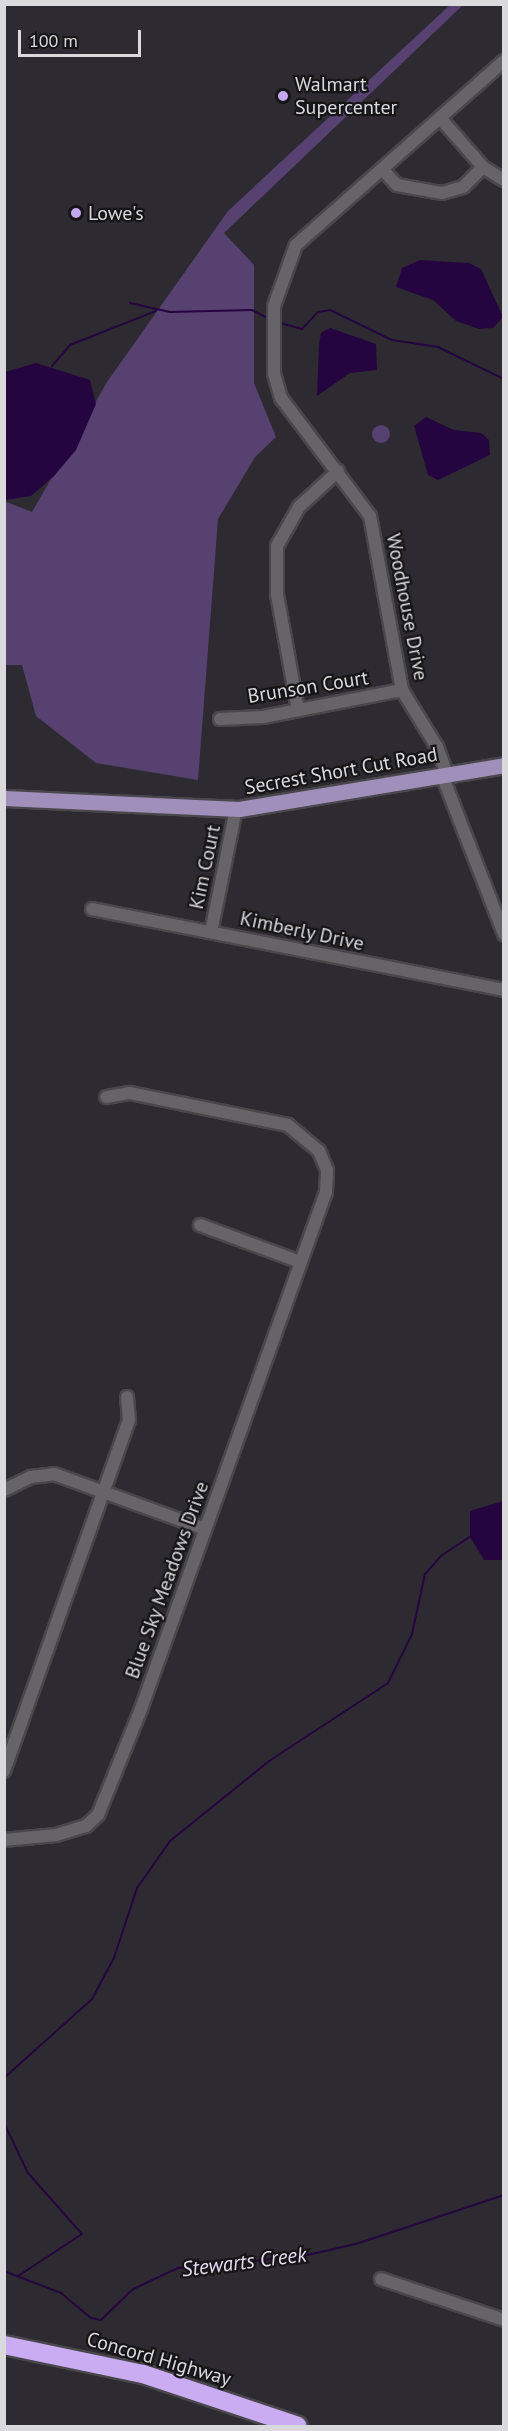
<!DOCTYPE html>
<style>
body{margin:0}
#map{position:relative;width:508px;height:2431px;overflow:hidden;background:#2d2b31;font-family:"PT Sans",sans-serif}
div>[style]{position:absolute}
.green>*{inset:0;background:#564171}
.round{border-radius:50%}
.water>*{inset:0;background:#25053f}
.stream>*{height:2px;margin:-1px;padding:0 1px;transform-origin:1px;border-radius:1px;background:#25053f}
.roads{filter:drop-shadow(2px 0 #49474c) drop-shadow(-2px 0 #49474c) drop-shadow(0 2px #49474c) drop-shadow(0 -2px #49474c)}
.minor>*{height:12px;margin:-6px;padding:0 6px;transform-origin:6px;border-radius:6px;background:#666369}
.major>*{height:15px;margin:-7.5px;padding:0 7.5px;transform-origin:7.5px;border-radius:7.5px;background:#a18fbb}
.highway>*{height:18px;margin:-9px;padding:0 9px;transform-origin:9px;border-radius:9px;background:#c9acf1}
.dots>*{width:16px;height:16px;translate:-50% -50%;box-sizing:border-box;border:3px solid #151417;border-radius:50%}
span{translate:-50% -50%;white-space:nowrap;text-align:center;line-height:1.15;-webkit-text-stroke:4.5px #151417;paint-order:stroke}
.poi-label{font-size:20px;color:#dad9dc}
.left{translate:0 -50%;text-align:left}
.street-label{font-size:20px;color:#dad9dc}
.water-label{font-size:21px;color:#e4dbf1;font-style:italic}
.frame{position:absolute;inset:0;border:6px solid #dad9dc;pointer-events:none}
.scale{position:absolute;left:18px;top:30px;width:123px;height:27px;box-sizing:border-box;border:3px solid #dad9dc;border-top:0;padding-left:8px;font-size:18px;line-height:21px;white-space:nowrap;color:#dad9dc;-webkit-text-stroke:4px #151417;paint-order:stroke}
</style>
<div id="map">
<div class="green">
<div style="clip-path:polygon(450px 5px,463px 5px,224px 233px,254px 265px,254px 383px,276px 437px,255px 457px,218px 519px,198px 780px,96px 763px,36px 716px,22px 665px,5px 665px,4px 501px,32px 512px,107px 382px,228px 211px)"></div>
<div class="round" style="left:372px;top:425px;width:18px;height:18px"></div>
</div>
<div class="water">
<div style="clip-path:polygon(420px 260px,469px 263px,481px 269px,503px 317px,493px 328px,479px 329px,456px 321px,433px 300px,396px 287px,402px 268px)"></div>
<div style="clip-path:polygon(330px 328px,376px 344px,377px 370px,350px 373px,317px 396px,319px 344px,321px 333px)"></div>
<div style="clip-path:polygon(36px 363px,90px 380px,96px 404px,76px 450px,54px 476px,31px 496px,5px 500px,5px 372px)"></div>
<div style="clip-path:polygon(426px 417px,454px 430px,481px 433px,489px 440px,490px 455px,438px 480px,428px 475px,414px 426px)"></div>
<div style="clip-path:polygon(503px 1501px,503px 1560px,484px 1560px,470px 1537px,470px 1511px)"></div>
</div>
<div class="stream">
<div style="left:130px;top:303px;width:41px;rotate:12.7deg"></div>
<div style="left:170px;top:312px;width:82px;rotate:-1.4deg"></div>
<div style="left:252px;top:310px;width:20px;rotate:27deg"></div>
<div style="left:280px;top:323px;width:23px;rotate:15deg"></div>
<div style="left:302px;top:329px;width:23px;rotate:-47deg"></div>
<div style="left:318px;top:312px;width:12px;rotate:-9deg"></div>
<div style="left:330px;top:310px;width:69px;rotate:25.8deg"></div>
<div style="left:392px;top:340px;width:47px;rotate:8.7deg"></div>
<div style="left:438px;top:347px;width:73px;rotate:25.9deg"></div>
<div style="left:52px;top:366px;width:28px;rotate:-49deg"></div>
<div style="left:70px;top:345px;width:92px;rotate:-21.6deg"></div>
<div style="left:4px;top:2078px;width:118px;rotate:-41.9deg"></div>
<div style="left:92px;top:1999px;width:47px;rotate:-61.8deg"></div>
<div style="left:114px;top:1958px;width:74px;rotate:-71.8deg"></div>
<div style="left:137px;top:1888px;width:57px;rotate:-54.9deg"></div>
<div style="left:170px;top:1841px;width:127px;rotate:-38.9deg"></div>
<div style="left:269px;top:1761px;width:142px;rotate:-33.2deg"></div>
<div style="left:388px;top:1683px;width:55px;rotate:-63.9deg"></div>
<div style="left:412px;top:1634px;width:61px;rotate:-77.8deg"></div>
<div style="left:425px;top:1574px;width:25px;rotate:-48deg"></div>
<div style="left:442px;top:1555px;width:35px;rotate:-33deg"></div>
<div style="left:4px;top:2123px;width:55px;rotate:64.4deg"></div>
<div style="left:28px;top:2173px;width:81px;rotate:48.5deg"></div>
<div style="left:82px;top:2234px;width:77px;rotate:146.7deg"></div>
<div style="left:4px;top:2271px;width:61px;rotate:21.1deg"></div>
<div style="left:61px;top:2293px;width:39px;rotate:40deg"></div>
<div style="left:91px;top:2318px;width:10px;rotate:11deg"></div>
<div style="left:101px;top:2320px;width:45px;rotate:-44.1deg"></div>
<div style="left:133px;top:2289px;width:50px;rotate:-25deg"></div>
<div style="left:178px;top:2268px;width:126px;rotate:-5.5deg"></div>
<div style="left:303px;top:2256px;width:54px;rotate:-12.8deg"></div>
<div style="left:356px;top:2244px;width:156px;rotate:-18.3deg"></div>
</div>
<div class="roads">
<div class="minor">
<div style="left:441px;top:119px;width:64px;rotate:48.8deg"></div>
<div style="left:483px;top:167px;width:25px;rotate:32deg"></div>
<div style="left:382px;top:169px;width:22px;rotate:47deg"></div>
<div style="left:397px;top:185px;width:46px;rotate:10.1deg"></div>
<div style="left:442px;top:193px;width:22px;rotate:-16deg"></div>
<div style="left:463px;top:187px;width:28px;rotate:-45deg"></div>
<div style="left:298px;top:710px;width:118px;rotate:-100.3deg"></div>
<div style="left:277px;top:594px;width:48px;rotate:-90deg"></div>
<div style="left:277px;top:546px;width:45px;rotate:-60.6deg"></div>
<div style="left:299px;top:507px;width:53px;rotate:-42.7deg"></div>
<div style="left:220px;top:719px;width:43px;rotate:-2.7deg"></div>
<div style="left:263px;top:717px;width:142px;rotate:-11deg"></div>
<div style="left:447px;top:774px;width:29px;rotate:-110deg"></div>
<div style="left:437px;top:747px;width:67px;rotate:-121.6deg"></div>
<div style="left:402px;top:690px;width:177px;rotate:-100.4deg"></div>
<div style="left:370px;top:516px;width:148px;rotate:-127deg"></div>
<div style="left:281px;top:398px;width:25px;rotate:-106deg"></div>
<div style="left:274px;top:374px;width:68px;rotate:-90deg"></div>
<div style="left:274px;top:306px;width:65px;rotate:-70.2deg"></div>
<div style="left:296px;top:245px;width:278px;rotate:-41.5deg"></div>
<div style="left:442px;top:775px;width:171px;rotate:68.7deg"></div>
<div style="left:92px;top:909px;width:420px;rotate:11.1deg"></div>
<div style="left:211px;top:932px;width:126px;rotate:-78.5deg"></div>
<div style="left:200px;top:1225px;width:107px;rotate:20.3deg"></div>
<div style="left:4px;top:1490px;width:30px;rotate:-26deg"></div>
<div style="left:31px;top:1477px;width:23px;rotate:-7deg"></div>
<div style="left:54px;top:1474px;width:161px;rotate:20deg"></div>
<div style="left:4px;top:1771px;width:373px;rotate:-70.4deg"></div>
<div style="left:129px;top:1420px;width:23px;rotate:-95deg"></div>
<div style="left:4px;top:1840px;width:52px;rotate:-5.5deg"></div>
<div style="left:56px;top:1835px;width:31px;rotate:-17deg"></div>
<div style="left:86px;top:1826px;width:16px;rotate:-43deg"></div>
<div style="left:98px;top:1815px;width:114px;rotate:-67.9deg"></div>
<div style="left:141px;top:1709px;width:549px;rotate:-70.31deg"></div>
<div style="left:326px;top:1192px;width:22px;rotate:-87deg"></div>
<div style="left:327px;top:1170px;width:21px;rotate:-113deg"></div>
<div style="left:319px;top:1151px;width:40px;rotate:-140deg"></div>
<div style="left:288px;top:1125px;width:162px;rotate:-168.6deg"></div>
<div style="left:129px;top:1093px;width:23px;rotate:170deg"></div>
<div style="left:381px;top:2279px;width:130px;rotate:18.4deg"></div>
</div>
<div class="major">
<div style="left:4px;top:798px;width:235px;rotate:2.7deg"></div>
<div style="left:239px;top:809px;width:269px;rotate:-9.4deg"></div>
</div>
<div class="highway">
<div style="left:4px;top:2345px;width:142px;rotate:11.8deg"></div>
<div style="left:143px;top:2374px;width:163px;rotate:18.5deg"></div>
</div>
</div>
<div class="dots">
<div style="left:283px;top:96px;background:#c6a6f0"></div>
<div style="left:76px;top:213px;background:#c6a6f0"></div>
</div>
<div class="poi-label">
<span class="left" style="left:295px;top:96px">Walmart<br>Supercenter</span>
<span class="left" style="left:88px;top:213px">Lowe's</span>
</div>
<div class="street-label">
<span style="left:407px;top:607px;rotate:79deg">Woodhouse Drive</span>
<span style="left:308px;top:687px;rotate:-9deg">Brunson Court</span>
<span style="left:341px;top:771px;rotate:-10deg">Secrest Short Cut Road</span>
<span style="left:205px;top:867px;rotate:-78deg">Kim Court</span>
<span style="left:302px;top:931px;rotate:12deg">Kimberly Drive</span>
<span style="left:167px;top:1580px;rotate:-70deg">Blue Sky Meadows Drive</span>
<span style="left:159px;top:2359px;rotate:16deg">Concord Highway</span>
</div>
<div class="water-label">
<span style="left:244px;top:2262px;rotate:-7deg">Stewarts Creek</span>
</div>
<div class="frame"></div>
<div class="scale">100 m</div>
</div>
